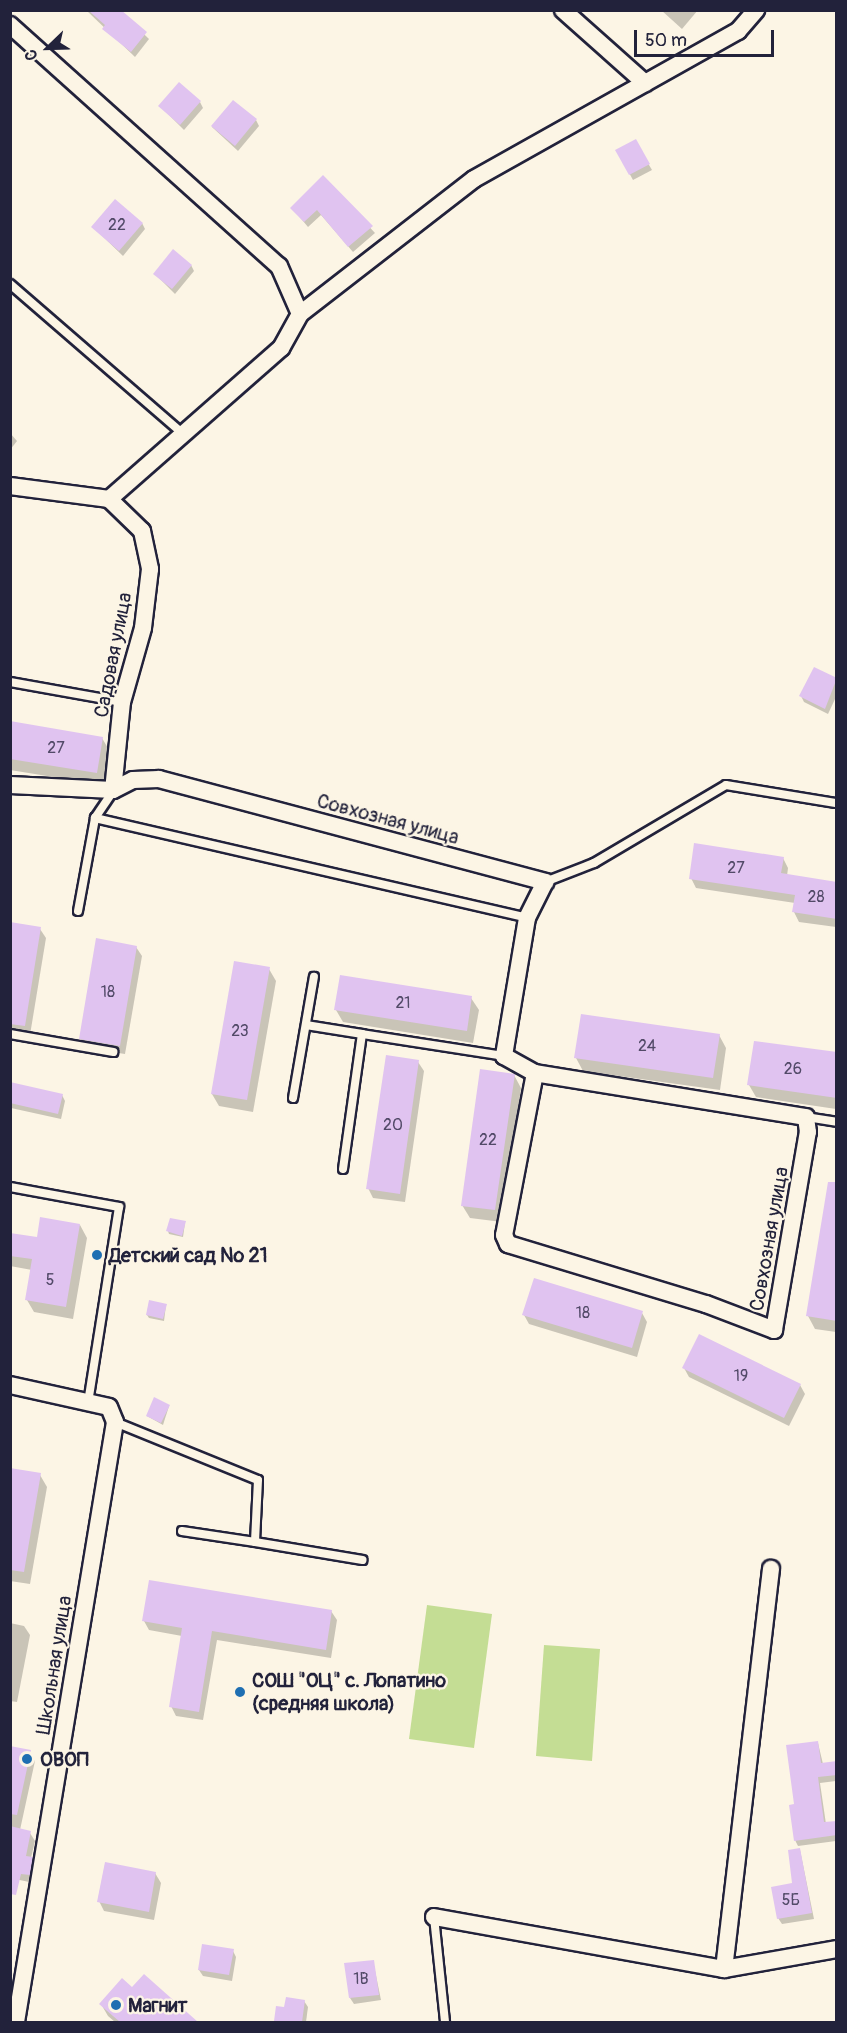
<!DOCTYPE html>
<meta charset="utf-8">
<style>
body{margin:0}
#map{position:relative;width:847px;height:2033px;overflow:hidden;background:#fcf5e5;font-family:Pangolin,sans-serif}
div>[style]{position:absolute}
.green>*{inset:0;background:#c4dd94}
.shadow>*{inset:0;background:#0003}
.building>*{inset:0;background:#e0c3f0}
.roads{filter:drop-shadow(2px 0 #22223b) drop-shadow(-2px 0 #22223b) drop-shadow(0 2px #22223b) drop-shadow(0 -2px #22223b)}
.lane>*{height:8px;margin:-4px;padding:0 4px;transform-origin:4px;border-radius:4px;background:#fcf5e5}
.street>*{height:16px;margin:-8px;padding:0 8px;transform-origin:8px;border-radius:8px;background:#fcf5e5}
.dots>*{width:16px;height:16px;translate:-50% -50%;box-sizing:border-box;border:3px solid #fcf5e5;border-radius:50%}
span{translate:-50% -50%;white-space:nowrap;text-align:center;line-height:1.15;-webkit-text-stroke:4.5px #fcf5e5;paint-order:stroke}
.number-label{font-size:16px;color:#524a68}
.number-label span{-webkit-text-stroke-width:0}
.street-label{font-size:20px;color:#22223b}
.poi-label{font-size:20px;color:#22223b;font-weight:700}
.left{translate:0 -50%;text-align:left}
.frame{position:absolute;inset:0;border:12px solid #22223b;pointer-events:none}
.north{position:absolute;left:18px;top:18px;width:60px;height:60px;-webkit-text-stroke:4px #fcf5e5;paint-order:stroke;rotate:247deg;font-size:16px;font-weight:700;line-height:24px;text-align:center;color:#22223b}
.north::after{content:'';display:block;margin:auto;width:21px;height:27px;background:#22223b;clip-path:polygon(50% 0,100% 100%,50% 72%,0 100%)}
.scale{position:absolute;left:634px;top:30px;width:140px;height:27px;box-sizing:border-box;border:3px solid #22223b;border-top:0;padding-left:8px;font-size:18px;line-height:21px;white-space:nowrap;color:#22223b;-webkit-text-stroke:4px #fcf5e5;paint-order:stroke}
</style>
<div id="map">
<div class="green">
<div style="clip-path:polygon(427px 1605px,492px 1614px,474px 1748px,409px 1739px)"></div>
<div style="clip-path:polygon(544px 1645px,600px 1649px,592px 1761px,536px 1756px)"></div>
</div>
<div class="shadow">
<div style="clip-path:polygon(86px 10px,119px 10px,149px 39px,135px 57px)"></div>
<div style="clip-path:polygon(661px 10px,698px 10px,682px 29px)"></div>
<div style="clip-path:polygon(200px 102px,203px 108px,184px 130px,160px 106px)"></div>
<div style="clip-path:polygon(256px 120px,259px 126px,238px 151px,212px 127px)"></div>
<div style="clip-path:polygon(635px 141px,652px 170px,633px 180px,617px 151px)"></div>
<div style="clip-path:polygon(323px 177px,375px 233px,353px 252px,321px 215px,308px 227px,292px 208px)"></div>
<div style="clip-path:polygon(142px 223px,145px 229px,123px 256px,93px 227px)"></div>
<div style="clip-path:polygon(191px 265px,194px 271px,175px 294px,155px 274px)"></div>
<div style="clip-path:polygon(10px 433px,17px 441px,10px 450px)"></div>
<div style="clip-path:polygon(814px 669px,836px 680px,836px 697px,828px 714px,804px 702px,801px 696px)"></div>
<div style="clip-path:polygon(10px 723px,102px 738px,109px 750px,103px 785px,10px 770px)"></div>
<div style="clip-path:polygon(783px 858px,788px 868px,787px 876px,836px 883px,836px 927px,799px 922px,794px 912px,795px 903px,696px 888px,691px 878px)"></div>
<div style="clip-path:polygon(10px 924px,40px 929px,46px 938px,30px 1035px,10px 1032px)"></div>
<div style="clip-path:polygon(136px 947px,142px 956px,125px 1054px,86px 1048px,80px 1038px)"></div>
<div style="clip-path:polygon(269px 969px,276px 981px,253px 1112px,219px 1106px,212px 1094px)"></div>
<div style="clip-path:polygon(471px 998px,479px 1010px,473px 1043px,343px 1022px,336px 1010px)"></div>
<div style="clip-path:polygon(719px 1035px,726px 1048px,720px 1090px,583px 1071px,576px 1058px)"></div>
<div style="clip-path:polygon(836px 1054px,836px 1109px,756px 1097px,749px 1085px)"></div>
<div style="clip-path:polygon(418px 1062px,424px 1071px,405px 1202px,373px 1198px,368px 1188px)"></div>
<div style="clip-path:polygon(514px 1075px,521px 1088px,502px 1222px,470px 1218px,462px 1205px)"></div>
<div style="clip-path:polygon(10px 1087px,62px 1095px,65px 1101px,61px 1119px,11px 1108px)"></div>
<div style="clip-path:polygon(836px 1186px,836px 1332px,815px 1329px,808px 1316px)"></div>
<div style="clip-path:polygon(185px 1223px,183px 1237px,169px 1234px,168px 1231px)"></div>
<div style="clip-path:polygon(80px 1225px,87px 1238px,73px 1319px,34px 1312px,27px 1300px,32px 1270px,10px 1266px,10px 1234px,38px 1239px)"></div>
<div style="clip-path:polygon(166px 1305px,164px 1321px,149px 1318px,147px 1315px)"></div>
<div style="clip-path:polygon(642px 1313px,647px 1322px,637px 1357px,529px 1324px,524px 1315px)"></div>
<div style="clip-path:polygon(684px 1368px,800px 1385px,805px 1394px,789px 1426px,689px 1377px)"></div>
<div style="clip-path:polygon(169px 1406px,163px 1425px,147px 1416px)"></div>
<div style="clip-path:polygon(10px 1470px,40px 1475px,47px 1487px,30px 1584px,10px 1581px)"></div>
<div style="clip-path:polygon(331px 1611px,337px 1620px,331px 1658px,217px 1640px,203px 1720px,176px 1716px,171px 1706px,182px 1636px,149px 1630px,144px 1621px)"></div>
<div style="clip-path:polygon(10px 1623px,24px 1626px,30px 1635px,17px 1702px,10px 1701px)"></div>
<div style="clip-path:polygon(818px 1743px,823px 1764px,836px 1762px,836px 1781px,820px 1783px,826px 1824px,836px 1822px,836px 1841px,798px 1846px,795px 1840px,796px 1806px)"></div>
<div style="clip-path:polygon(10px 1748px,30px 1752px,35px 1761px,20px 1830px,30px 1833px,35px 1841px,31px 1858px,37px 1868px,34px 1883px,10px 1878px)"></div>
<div style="clip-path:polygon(800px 1850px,814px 1919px,782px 1924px,778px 1918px,794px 1884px)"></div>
<div style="clip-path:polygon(155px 1873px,161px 1883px,154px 1920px,104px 1911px,99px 1901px)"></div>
<div style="clip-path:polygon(233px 1951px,236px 1957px,232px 1981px,203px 1976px,199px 1970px)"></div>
<div style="clip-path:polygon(373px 1961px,381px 2000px,354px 2004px,350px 1998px)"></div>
<div style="clip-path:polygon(144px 1976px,196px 2022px,115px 2022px,108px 2016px,101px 2004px,132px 1990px)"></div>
<div style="clip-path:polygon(304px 2001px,308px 2007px,306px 2022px,276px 2022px,285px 2009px)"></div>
</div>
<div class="building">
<div style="clip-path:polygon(88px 10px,121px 10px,147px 32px,131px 52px,102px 29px,105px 25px)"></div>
<div style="clip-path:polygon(179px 82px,201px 101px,180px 125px,158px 106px)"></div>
<div style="clip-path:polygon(233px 100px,257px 119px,235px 146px,211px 126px)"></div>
<div style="clip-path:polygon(636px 139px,650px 164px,629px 175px,615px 150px)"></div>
<div style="clip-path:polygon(323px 175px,373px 226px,348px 247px,317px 210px,304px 222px,290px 208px)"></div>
<div style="clip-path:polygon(115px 199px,143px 223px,119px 251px,91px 227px)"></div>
<div style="clip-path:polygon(173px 249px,192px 265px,172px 289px,153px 274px)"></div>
<div style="clip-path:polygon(814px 667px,837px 678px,825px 709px,799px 696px)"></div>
<div style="clip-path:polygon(10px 721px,103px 737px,97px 773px,10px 759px)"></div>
<div style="clip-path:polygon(694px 843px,784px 857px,781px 873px,837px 882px,837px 919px,792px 912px,795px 895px,689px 879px)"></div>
<div style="clip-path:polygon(10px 922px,41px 927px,25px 1026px,10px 1024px)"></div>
<div style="clip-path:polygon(96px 938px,137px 946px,120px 1046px,79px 1039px)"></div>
<div style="clip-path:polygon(234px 961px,270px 967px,247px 1100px,211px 1094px)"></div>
<div style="clip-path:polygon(340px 975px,472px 996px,467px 1031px,334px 1010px)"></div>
<div style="clip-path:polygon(581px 1014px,720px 1034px,713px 1078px,574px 1058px)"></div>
<div style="clip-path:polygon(754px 1041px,837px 1052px,837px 1098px,747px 1085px)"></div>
<div style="clip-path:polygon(386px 1055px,419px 1060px,400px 1194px,366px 1189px)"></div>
<div style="clip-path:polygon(480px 1069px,515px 1074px,495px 1210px,461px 1206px)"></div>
<div style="clip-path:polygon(10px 1082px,63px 1094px,58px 1114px,10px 1103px)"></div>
<div style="clip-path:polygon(828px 1182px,837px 1182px,837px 1321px,806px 1316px)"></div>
<div style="clip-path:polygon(40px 1217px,80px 1224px,66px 1307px,25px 1300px,32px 1259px,10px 1256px,10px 1233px,37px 1237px)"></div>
<div style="clip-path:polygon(170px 1218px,186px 1221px,182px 1236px,166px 1231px)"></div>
<div style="clip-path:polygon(534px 1278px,643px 1311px,632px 1348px,522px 1315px)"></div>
<div style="clip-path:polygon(149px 1300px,167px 1304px,163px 1319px,146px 1315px)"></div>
<div style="clip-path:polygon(699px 1334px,801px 1384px,784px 1418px,682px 1368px)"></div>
<div style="clip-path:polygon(154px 1397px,170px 1405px,161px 1423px,146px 1416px)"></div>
<div style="clip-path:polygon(10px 1468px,41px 1473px,24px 1572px,10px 1570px)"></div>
<div style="clip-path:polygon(149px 1580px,332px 1610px,326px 1650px,212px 1631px,199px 1712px,169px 1707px,182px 1628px,142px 1621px)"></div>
<div style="clip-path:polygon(818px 1741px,821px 1763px,837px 1761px,837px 1775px,818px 1777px,824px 1822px,837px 1821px,837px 1835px,794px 1841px,789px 1805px,794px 1804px,786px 1745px)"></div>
<div style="clip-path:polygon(10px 1746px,31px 1750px,17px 1815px,10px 1814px)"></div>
<div style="clip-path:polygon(10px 1826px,31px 1831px,26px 1856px,33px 1857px,30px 1875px,21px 1874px,16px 1895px,10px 1894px)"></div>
<div style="clip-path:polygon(800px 1848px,812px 1913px,777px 1919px,771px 1887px,792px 1883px,788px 1850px)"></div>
<div style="clip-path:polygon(105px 1862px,156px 1872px,149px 1912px,97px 1902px)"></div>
<div style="clip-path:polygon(202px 1944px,234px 1949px,229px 1975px,198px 1970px)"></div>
<div style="clip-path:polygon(374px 1960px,379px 1995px,349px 1998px,344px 1963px)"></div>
<div style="clip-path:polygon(144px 1974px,198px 2022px,120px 2022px,99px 2004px,122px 1978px,132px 1987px)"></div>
<div style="clip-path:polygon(286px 1997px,305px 2000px,302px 2022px,274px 2021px,276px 2006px,284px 2007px)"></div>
</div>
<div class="roads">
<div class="lane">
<div style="left:10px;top:284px;width:226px;rotate:40.9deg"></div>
<div style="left:10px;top:682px;width:114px;rotate:10.1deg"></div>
<div style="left:95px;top:818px;width:443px;rotate:13deg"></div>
<div style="left:545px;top:882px;width:53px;rotate:-21.2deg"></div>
<div style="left:594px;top:863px;width:153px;rotate:-30.6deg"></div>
<div style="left:726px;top:785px;width:111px;rotate:9.3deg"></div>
<div style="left:78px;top:911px;width:95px;rotate:-79.6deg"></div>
<div style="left:95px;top:818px;width:32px;rotate:-56deg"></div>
<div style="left:306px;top:1025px;width:57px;rotate:9.1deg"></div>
<div style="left:10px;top:1034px;width:105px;rotate:9.9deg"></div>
<div style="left:293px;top:1098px;width:123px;rotate:-80.2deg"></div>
<div style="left:806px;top:1117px;width:30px;rotate:9deg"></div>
<div style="left:343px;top:1169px;width:136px;rotate:-82deg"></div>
<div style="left:362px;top:1034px;width:144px;rotate:8.8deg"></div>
<div style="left:10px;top:1187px;width:111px;rotate:10.4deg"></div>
<div style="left:119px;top:1207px;width:197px;rotate:99deg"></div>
<div style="left:115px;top:1422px;width:154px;rotate:22.1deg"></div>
<div style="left:258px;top:1480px;width:62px;rotate:92.8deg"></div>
<div style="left:255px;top:1542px;width:109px;rotate:9.5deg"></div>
<div style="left:182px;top:1531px;width:74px;rotate:8.6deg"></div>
<div style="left:434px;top:1917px;width:106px;rotate:84deg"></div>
</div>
<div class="street">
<div style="left:563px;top:10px;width:110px;rotate:41.7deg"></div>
<div style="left:10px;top:25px;width:361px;rotate:41.9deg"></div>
<div style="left:279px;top:266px;width:52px;rotate:66.4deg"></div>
<div style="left:300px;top:314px;width:39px;rotate:119deg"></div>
<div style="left:281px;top:348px;width:229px;rotate:138.7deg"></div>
<div style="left:300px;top:314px;width:220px;rotate:-37.8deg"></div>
<div style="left:474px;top:179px;width:303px;rotate:-29.3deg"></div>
<div style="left:738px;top:31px;width:28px;rotate:-49deg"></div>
<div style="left:10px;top:486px;width:100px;rotate:7.5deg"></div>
<div style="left:109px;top:499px;width:46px;rotate:44.1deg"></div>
<div style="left:142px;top:531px;width:39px;rotate:78deg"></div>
<div style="left:150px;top:569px;width:59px;rotate:96.8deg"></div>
<div style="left:143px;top:628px;width:77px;rotate:105.8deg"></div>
<div style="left:122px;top:702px;width:88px;rotate:95.8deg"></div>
<div style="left:10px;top:785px;width:103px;rotate:2.8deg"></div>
<div style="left:113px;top:790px;width:22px;rotate:-27deg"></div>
<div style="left:133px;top:780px;width:26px;rotate:-2deg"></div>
<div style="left:159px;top:779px;width:400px;rotate:14.9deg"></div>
<div style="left:545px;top:882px;width:40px;rotate:116.6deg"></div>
<div style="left:527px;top:918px;width:140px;rotate:99.5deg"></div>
<div style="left:504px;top:1056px;width:35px;rotate:29deg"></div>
<div style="left:535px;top:1073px;width:165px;rotate:100.8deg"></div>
<div style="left:504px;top:1235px;width:10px;rotate:66deg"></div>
<div style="left:508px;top:1244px;width:207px;rotate:16.9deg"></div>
<div style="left:706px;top:1304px;width:73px;rotate:20.9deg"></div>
<div style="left:774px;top:1330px;width:201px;rotate:-80.3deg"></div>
<div style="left:808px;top:1132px;width:15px;rotate:-98deg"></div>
<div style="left:806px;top:1117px;width:275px;rotate:-170.8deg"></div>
<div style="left:10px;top:1385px;width:101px;rotate:12.5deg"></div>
<div style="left:109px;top:1407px;width:16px;rotate:68deg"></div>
<div style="left:115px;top:1422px;width:608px;rotate:99.37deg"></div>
<div style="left:434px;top:1917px;width:295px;rotate:10.2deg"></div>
<div style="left:724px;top:1969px;width:114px;rotate:-10.1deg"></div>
<div style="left:724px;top:1969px;width:403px;rotate:-83.3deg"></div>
</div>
</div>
<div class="dots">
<div style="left:97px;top:1255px;background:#1f6fb2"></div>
<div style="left:240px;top:1692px;background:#1f6fb2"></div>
<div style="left:27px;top:1759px;background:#1f6fb2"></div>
<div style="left:116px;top:2005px;background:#1f6fb2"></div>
</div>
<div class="number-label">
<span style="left:117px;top:225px">22</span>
<span style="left:56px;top:748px">27</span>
<span style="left:736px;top:868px">27</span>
<span style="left:816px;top:897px">28</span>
<span style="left:108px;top:992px">18</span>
<span style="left:403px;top:1003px">21</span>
<span style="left:240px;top:1031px">23</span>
<span style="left:647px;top:1046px">24</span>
<span style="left:793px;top:1069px">26</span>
<span style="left:393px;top:1125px">20</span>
<span style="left:488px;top:1140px">22</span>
<span style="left:50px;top:1280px">5</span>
<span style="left:583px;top:1313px">18</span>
<span style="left:741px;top:1376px">19</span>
<span style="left:791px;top:1900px">5Б</span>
<span style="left:361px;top:1979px">1В</span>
</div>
<div class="street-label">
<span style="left:113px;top:655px;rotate:-79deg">Садовая улица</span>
<span style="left:388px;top:819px;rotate:15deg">Совхозная улица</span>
<span style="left:769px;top:1239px;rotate:-80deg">Совхозная улица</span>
<span style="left:54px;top:1665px;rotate:-81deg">Школьная улица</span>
</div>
<div class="poi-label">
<span class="left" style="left:109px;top:1255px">Детский сад № 21</span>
<span class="left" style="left:252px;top:1692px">СОШ "ОЦ" с. Лопатино<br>(средняя школа)</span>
<span class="left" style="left:40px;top:1759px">ОВОП</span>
<span class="left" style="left:128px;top:2005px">Магнит</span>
</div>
<div class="frame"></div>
<div class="north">С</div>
<div class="scale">50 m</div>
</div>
